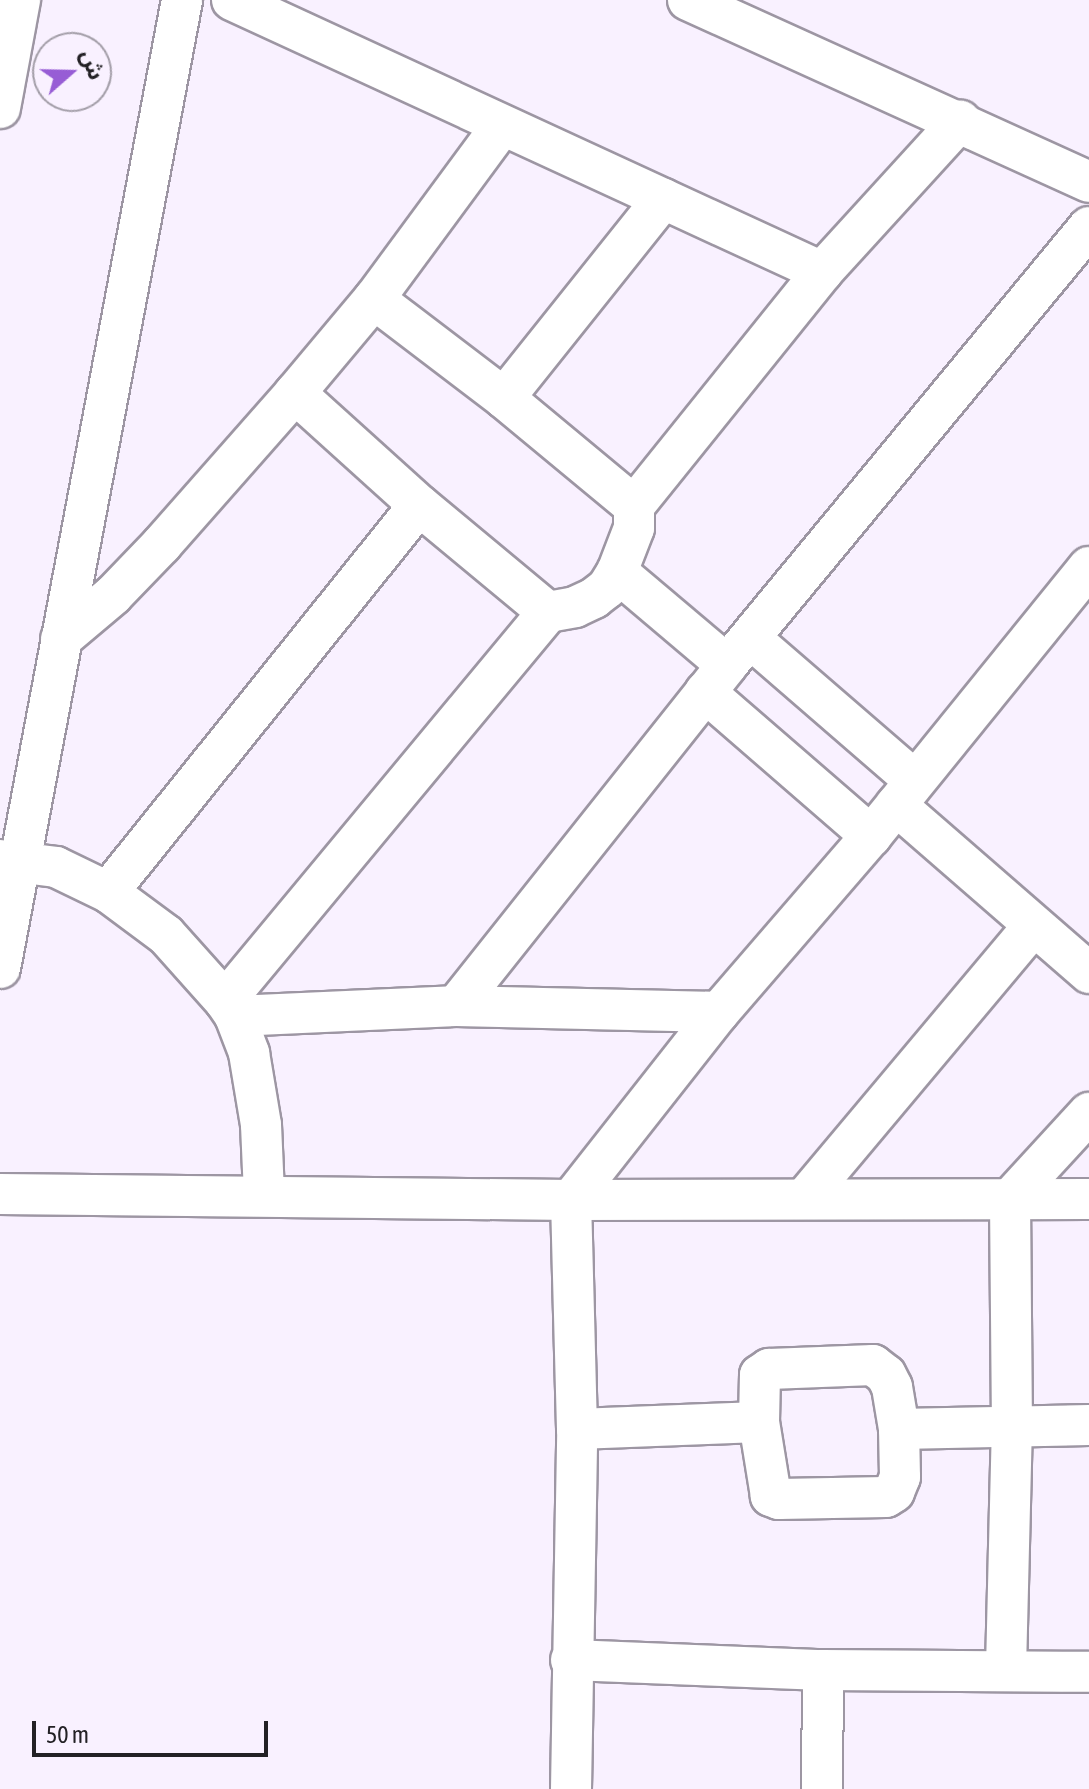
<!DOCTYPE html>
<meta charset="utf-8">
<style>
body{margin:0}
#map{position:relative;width:1089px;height:1789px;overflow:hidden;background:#f9f1ff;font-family:"Asap Condensed","Noto Sans Arabic",sans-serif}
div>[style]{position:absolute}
.roads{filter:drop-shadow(2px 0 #9d96a3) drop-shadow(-2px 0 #9d96a3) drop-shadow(0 2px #9d96a3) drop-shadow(0 -2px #9d96a3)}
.minor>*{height:40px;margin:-20px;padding:0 20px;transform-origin:20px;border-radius:20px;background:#fff}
span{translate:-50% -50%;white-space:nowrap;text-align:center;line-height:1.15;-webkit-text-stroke:6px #f9f1ff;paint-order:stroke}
.north{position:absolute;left:32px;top:32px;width:80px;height:80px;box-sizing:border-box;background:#f9f1ff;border:2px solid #a39ea8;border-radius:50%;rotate:70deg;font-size:22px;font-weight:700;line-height:32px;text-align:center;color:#232125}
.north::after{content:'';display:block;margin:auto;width:28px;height:36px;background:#975dd5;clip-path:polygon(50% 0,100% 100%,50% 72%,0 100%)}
.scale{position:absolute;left:32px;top:1721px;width:236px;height:36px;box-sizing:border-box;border:4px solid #232125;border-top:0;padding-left:10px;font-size:24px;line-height:28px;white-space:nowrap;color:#232125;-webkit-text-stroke:6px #f9f1ff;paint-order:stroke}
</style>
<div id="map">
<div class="roads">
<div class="minor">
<div style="left:232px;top:0;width:650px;rotate:24.75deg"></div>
<div style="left:688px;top:0;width:440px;rotate:24.4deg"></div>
<div style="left:0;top:108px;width:110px;rotate:-79.5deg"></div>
<div style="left:374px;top:299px;width:163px;rotate:37.3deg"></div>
<div style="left:504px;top:398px;width:169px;rotate:39.7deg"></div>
<div style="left:634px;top:506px;width:22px;rotate:90deg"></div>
<div style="left:634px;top:528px;width:47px;rotate:111.1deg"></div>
<div style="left:295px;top:393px;width:167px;rotate:42.1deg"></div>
<div style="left:419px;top:505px;width:168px;rotate:39.7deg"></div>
<div style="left:548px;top:612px;width:27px;rotate:-10deg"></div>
<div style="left:575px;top:607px;width:21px;rotate:-25deg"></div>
<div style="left:594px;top:598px;width:16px;rotate:-38deg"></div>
<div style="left:607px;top:588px;width:19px;rotate:-58deg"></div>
<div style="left:617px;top:572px;width:144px;rotate:40.2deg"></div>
<div style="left:504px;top:398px;width:255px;rotate:-51.4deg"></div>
<div style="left:634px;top:506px;width:300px;rotate:-51.2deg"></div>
<div style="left:822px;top:272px;width:205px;rotate:-47.6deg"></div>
<div style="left:750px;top:638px;width:218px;rotate:40.9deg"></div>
<div style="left:61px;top:639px;width:68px;rotate:-40.2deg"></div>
<div style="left:113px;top:595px;width:71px;rotate:-46.1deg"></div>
<div style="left:162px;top:544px;width:201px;rotate:-48.6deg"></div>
<div style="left:295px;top:393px;width:123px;rotate:-50deg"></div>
<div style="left:374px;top:299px;width:214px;rotate:-53.6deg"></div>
<div style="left:705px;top:692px;width:220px;rotate:40.9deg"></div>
<div style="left:896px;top:805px;width:256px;rotate:41deg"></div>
<div style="left:0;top:860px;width:56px;rotate:7.1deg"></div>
<div style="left:56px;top:867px;width:58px;rotate:25.7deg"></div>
<div style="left:108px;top:892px;width:72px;rotate:36.6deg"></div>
<div style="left:166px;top:935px;width:89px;rotate:48.2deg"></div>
<div style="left:225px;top:1001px;width:18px;rotate:56deg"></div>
<div style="left:235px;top:1016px;width:40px;rotate:69deg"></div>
<div style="left:249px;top:1053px;width:73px;rotate:80.5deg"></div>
<div style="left:261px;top:1125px;width:70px;rotate:87.5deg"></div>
<div style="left:108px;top:892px;width:496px;rotate:-51.2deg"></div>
<div style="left:0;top:968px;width:985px;rotate:-79.35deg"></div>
<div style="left:225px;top:1001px;width:506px;rotate:-50.3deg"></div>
<div style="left:456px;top:1006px;width:436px;rotate:-51.5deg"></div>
<div style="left:727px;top:665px;width:568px;rotate:-50.43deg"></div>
<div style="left:235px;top:1016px;width:221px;rotate:-2.6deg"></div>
<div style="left:456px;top:1006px;width:263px;rotate:1.3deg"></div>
<div style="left:0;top:1194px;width:571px;rotate:0.6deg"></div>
<div style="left:571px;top:1200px;width:518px;rotate:-0.11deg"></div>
<div style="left:805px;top:1198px;width:355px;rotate:-50deg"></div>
<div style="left:873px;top:1365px;width:16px;rotate:38deg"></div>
<div style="left:886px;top:1375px;width:13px;rotate:63deg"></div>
<div style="left:892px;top:1387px;width:43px;rotate:80.5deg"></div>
<div style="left:899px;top:1429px;width:48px;rotate:88.8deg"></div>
<div style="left:900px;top:1477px;width:16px;rotate:112deg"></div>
<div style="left:894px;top:1492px;width:9px;rotate:148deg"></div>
<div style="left:886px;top:1497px;width:107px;rotate:178.9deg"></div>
<div style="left:779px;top:1499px;width:9px;rotate:-159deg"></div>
<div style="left:771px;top:1496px;width:75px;rotate:-99.2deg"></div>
<div style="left:759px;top:1422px;width:47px;rotate:-88.8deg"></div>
<div style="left:760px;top:1375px;width:11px;rotate:-34deg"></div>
<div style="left:769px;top:1369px;width:104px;rotate:-2.2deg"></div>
<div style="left:577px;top:1429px;width:182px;rotate:-2.2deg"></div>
<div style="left:899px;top:1429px;width:190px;rotate:-1.2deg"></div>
<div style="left:571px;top:1660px;width:252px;rotate:2.3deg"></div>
<div style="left:823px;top:1670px;width:266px;rotate:0.4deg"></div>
<div style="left:1006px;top:1669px;width:240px;rotate:-88.6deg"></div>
<div style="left:1012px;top:1429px;width:230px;rotate:-90.5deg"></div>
<div style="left:1010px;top:1199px;width:117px;rotate:-47.4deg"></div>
<div style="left:571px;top:1789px;width:360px;rotate:-89deg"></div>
<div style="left:577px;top:1429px;width:229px;rotate:-91.5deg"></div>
<div style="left:571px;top:1200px;width:239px;rotate:-51.8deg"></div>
<div style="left:719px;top:1012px;width:233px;rotate:-49.2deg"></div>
<div style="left:871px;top:836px;width:346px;rotate:-51deg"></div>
<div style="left:822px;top:1789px;width:119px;rotate:-89.5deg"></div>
</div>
</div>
<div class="north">ش</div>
<div class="scale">50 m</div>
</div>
